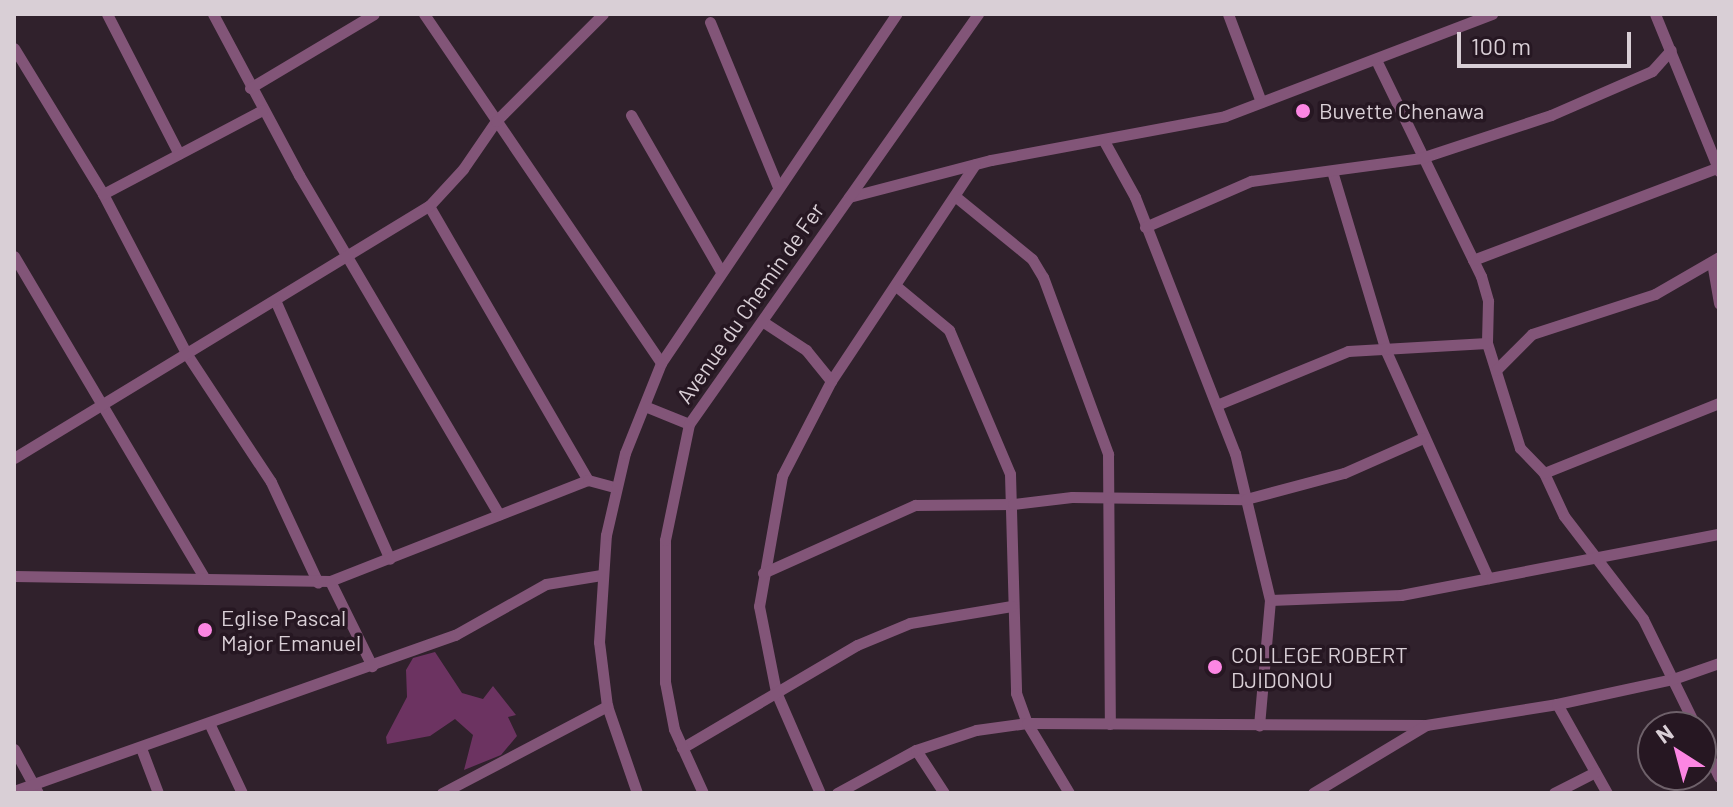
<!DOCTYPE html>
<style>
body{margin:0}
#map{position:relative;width:1733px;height:807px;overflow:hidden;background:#30212c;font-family:Barlow,sans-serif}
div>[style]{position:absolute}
.green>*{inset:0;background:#6c3361}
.street>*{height:11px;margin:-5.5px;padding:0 5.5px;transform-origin:5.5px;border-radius:5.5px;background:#825578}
.dots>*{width:22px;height:22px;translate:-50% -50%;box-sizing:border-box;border:4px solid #261722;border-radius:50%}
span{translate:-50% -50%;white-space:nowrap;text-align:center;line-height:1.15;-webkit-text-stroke:7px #261722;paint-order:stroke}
.poi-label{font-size:22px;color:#d9cfd6}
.left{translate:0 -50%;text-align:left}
.street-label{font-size:22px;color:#d9cfd6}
.frame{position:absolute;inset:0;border:16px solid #d9cfd6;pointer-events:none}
.north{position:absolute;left:1637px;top:711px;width:80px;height:80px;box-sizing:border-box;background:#261722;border:2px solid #6e616a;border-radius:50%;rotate:324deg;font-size:22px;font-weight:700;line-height:32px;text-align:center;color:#d9cfd6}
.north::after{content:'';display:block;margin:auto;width:28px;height:36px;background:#fc86e3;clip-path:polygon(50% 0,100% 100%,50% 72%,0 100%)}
.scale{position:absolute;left:1457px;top:32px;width:174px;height:36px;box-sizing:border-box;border:4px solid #d9cfd6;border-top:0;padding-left:10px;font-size:24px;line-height:28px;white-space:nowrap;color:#d9cfd6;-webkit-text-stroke:6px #261722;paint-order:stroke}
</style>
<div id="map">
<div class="green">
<div style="clip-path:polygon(435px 652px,462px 693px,483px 699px,493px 686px,516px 715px,508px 717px,517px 736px,501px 755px,464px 770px,473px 735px,455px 719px,430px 736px,387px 744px,386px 737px,407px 697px,406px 670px,413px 658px)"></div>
</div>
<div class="street">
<div style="left:107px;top:14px;width:157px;rotate:62.8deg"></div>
<div style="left:213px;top:14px;width:183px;rotate:61.9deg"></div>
<div style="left:299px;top:175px;width:394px;rotate:59.5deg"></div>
<div style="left:424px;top:14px;width:422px;rotate:55.8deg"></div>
<div style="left:1228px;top:14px;width:94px;rotate:69.4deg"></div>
<div style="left:1655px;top:14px;width:170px;rotate:67.8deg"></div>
<div style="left:710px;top:22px;width:178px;rotate:67.6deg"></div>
<div style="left:14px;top:48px;width:171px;rotate:58.6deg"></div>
<div style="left:103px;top:194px;width:179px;rotate:62.4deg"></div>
<div style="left:186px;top:353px;width:154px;rotate:56.6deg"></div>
<div style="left:271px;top:482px;width:111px;rotate:65deg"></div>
<div style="left:1377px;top:62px;width:238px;rotate:64.1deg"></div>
<div style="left:1481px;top:276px;width:26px;rotate:74deg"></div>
<div style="left:1488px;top:301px;width:42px;rotate:91.4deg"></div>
<div style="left:1487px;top:343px;width:110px;rotate:72.6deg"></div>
<div style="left:1520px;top:448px;width:35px;rotate:46deg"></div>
<div style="left:1544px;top:473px;width:47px;rotate:65.1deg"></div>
<div style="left:1564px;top:516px;width:130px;rotate:52.5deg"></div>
<div style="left:1643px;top:619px;width:120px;rotate:63.9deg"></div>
<div style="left:250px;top:88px;width:144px;rotate:-30.8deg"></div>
<div style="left:631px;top:115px;width:179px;rotate:60.1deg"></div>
<div style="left:1104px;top:141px;width:64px;rotate:61deg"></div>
<div style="left:1135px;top:197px;width:275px;rotate:68.7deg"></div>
<div style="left:1235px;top:453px;width:151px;rotate:76.6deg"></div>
<div style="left:1270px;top:600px;width:126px;rotate:95deg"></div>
<div style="left:1332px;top:171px;width:188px;rotate:73.3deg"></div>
<div style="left:1386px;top:351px;width:249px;rotate:65.8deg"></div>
<div style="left:103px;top:194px;width:180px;rotate:-27.8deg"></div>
<div style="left:849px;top:197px;width:147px;rotate:-14.6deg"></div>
<div style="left:991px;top:160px;width:238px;rotate:-10.6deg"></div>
<div style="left:1225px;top:116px;width:286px;rotate:-20.9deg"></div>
<div style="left:956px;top:197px;width:98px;rotate:39.2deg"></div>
<div style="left:1032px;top:259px;width:21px;rotate:59deg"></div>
<div style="left:1043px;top:277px;width:189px;rotate:69.8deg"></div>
<div style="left:1108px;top:454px;width:270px;rotate:89.6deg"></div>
<div style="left:429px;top:206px;width:317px;rotate:59.9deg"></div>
<div style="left:1145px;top:227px;width:116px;rotate:-23.5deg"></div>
<div style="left:1251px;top:181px;width:172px;rotate:-7.7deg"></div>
<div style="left:1421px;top:158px;width:137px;rotate:-18.3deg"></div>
<div style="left:1551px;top:115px;width:110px;rotate:-23.5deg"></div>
<div style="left:1652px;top:71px;width:28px;rotate:-48deg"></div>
<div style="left:14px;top:256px;width:375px;rotate:59.4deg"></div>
<div style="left:1473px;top:260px;width:261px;rotate:-20.7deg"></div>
<div style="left:1712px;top:262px;width:42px;rotate:80.3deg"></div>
<div style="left:896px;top:286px;width:69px;rotate:39.7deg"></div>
<div style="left:949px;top:330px;width:156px;rotate:67deg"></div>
<div style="left:1010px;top:474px;width:219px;rotate:88.4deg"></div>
<div style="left:1016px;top:693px;width:32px;rotate:70deg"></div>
<div style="left:1027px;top:723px;width:82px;rotate:59deg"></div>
<div style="left:275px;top:300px;width:283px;rotate:66.1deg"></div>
<div style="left:762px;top:321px;width:53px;rotate:33.4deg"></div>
<div style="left:806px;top:350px;width:40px;rotate:51deg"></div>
<div style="left:831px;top:381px;width:107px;rotate:117.3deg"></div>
<div style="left:782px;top:476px;width:132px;rotate:100deg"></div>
<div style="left:759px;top:606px;width:88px;rotate:78.8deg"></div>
<div style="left:776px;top:692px;width:110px;rotate:66.5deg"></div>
<div style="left:1496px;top:370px;width:51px;rotate:-45deg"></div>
<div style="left:1532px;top:334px;width:129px;rotate:-18deg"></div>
<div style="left:1655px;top:294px;width:74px;rotate:-30deg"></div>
<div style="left:831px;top:381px;width:260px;rotate:-56.4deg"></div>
<div style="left:1219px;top:404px;width:139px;rotate:-22.3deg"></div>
<div style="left:1348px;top:351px;width:139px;rotate:-3.3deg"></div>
<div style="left:647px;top:407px;width:45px;rotate:22deg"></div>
<div style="left:14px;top:458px;width:486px;rotate:-31.3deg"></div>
<div style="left:429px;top:206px;width:50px;rotate:-47.4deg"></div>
<div style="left:463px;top:169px;width:58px;rotate:-55.5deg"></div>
<div style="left:496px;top:121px;width:151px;rotate:-45deg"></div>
<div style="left:1544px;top:473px;width:188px;rotate:-21.8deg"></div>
<div style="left:763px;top:573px;width:167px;rotate:-24.1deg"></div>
<div style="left:915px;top:505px;width:98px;rotate:-0.6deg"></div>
<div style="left:1013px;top:504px;width:59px;rotate:-6.8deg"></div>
<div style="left:1072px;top:497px;width:174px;rotate:0.7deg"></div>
<div style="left:1246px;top:499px;width:101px;rotate:-14.9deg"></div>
<div style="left:1344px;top:473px;width:86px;rotate:-23.9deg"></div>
<div style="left:14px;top:576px;width:316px;rotate:0.9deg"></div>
<div style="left:330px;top:581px;width:277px;rotate:-21.4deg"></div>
<div style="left:588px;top:480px;width:27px;rotate:15deg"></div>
<div style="left:330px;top:581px;width:95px;rotate:63.7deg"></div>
<div style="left:1270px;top:600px;width:131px;rotate:-2.2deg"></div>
<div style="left:1401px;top:595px;width:324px;rotate:-10.9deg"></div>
<div style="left:1557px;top:704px;width:102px;rotate:60.7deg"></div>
<div style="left:210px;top:725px;width:75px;rotate:64.8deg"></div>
<div style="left:1701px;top:739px;width:42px;rotate:64.7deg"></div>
<div style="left:141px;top:748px;width:48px;rotate:69.3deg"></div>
<div style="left:682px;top:748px;width:203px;rotate:-30.5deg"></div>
<div style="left:857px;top:645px;width:57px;rotate:-22.5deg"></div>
<div style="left:910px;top:623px;width:103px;rotate:-9.5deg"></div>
<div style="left:14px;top:749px;width:50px;rotate:61.4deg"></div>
<div style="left:916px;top:750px;width:51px;rotate:56.9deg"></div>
<div style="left:14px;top:791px;width:468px;rotate:-19.5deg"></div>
<div style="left:455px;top:635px;width:104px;rotate:-29.3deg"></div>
<div style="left:546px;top:584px;width:56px;rotate:-9.3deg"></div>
<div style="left:442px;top:793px;width:187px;rotate:-27.8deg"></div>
<div style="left:637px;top:793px;width:92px;rotate:-109deg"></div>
<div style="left:607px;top:706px;width:64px;rotate:-97.1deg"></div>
<div style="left:599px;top:642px;width:107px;rotate:-86.3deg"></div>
<div style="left:606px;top:535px;width:84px;rotate:-77deg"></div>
<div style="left:625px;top:453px;width:97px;rotate:-68.2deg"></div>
<div style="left:661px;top:363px;width:421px;rotate:-56deg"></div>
<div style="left:703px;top:793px;width:70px;rotate:-114.4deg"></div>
<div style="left:674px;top:729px;width:48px;rotate:-100.8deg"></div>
<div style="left:665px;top:682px;width:142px;rotate:-90deg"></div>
<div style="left:665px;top:540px;width:118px;rotate:-78.3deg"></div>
<div style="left:689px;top:424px;width:502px;rotate:-54.82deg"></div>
<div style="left:837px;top:793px;width:90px;rotate:-28.6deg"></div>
<div style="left:916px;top:750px;width:63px;rotate:-18.4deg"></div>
<div style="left:976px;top:730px;width:51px;rotate:-7.8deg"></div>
<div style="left:1027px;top:723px;width:399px;rotate:0.3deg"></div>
<div style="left:1426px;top:725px;width:133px;rotate:-9.1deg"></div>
<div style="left:1557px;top:704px;width:119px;rotate:-12.2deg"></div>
<div style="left:1673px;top:679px;width:49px;rotate:-19.2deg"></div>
<div style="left:1313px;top:793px;width:132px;rotate:-31deg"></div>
<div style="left:1554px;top:793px;width:46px;rotate:-27.1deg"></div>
</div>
<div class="dots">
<div style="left:1303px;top:111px;background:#fc86e3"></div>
<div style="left:205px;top:630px;background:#fc86e3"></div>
<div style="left:1215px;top:667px;background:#fc86e3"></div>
</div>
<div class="poi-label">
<span class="left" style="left:1319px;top:111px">Buvette Chenawa</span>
<span class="left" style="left:221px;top:630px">Eglise Pascal<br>Major Emanuel</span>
<span class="left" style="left:1231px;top:667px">COLLEGE ROBERT<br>DJIDONOU</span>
</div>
<div class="street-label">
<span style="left:750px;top:303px;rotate:-55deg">Avenue du Chemin de Fer</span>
</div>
<div class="frame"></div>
<div class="north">N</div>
<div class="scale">100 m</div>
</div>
